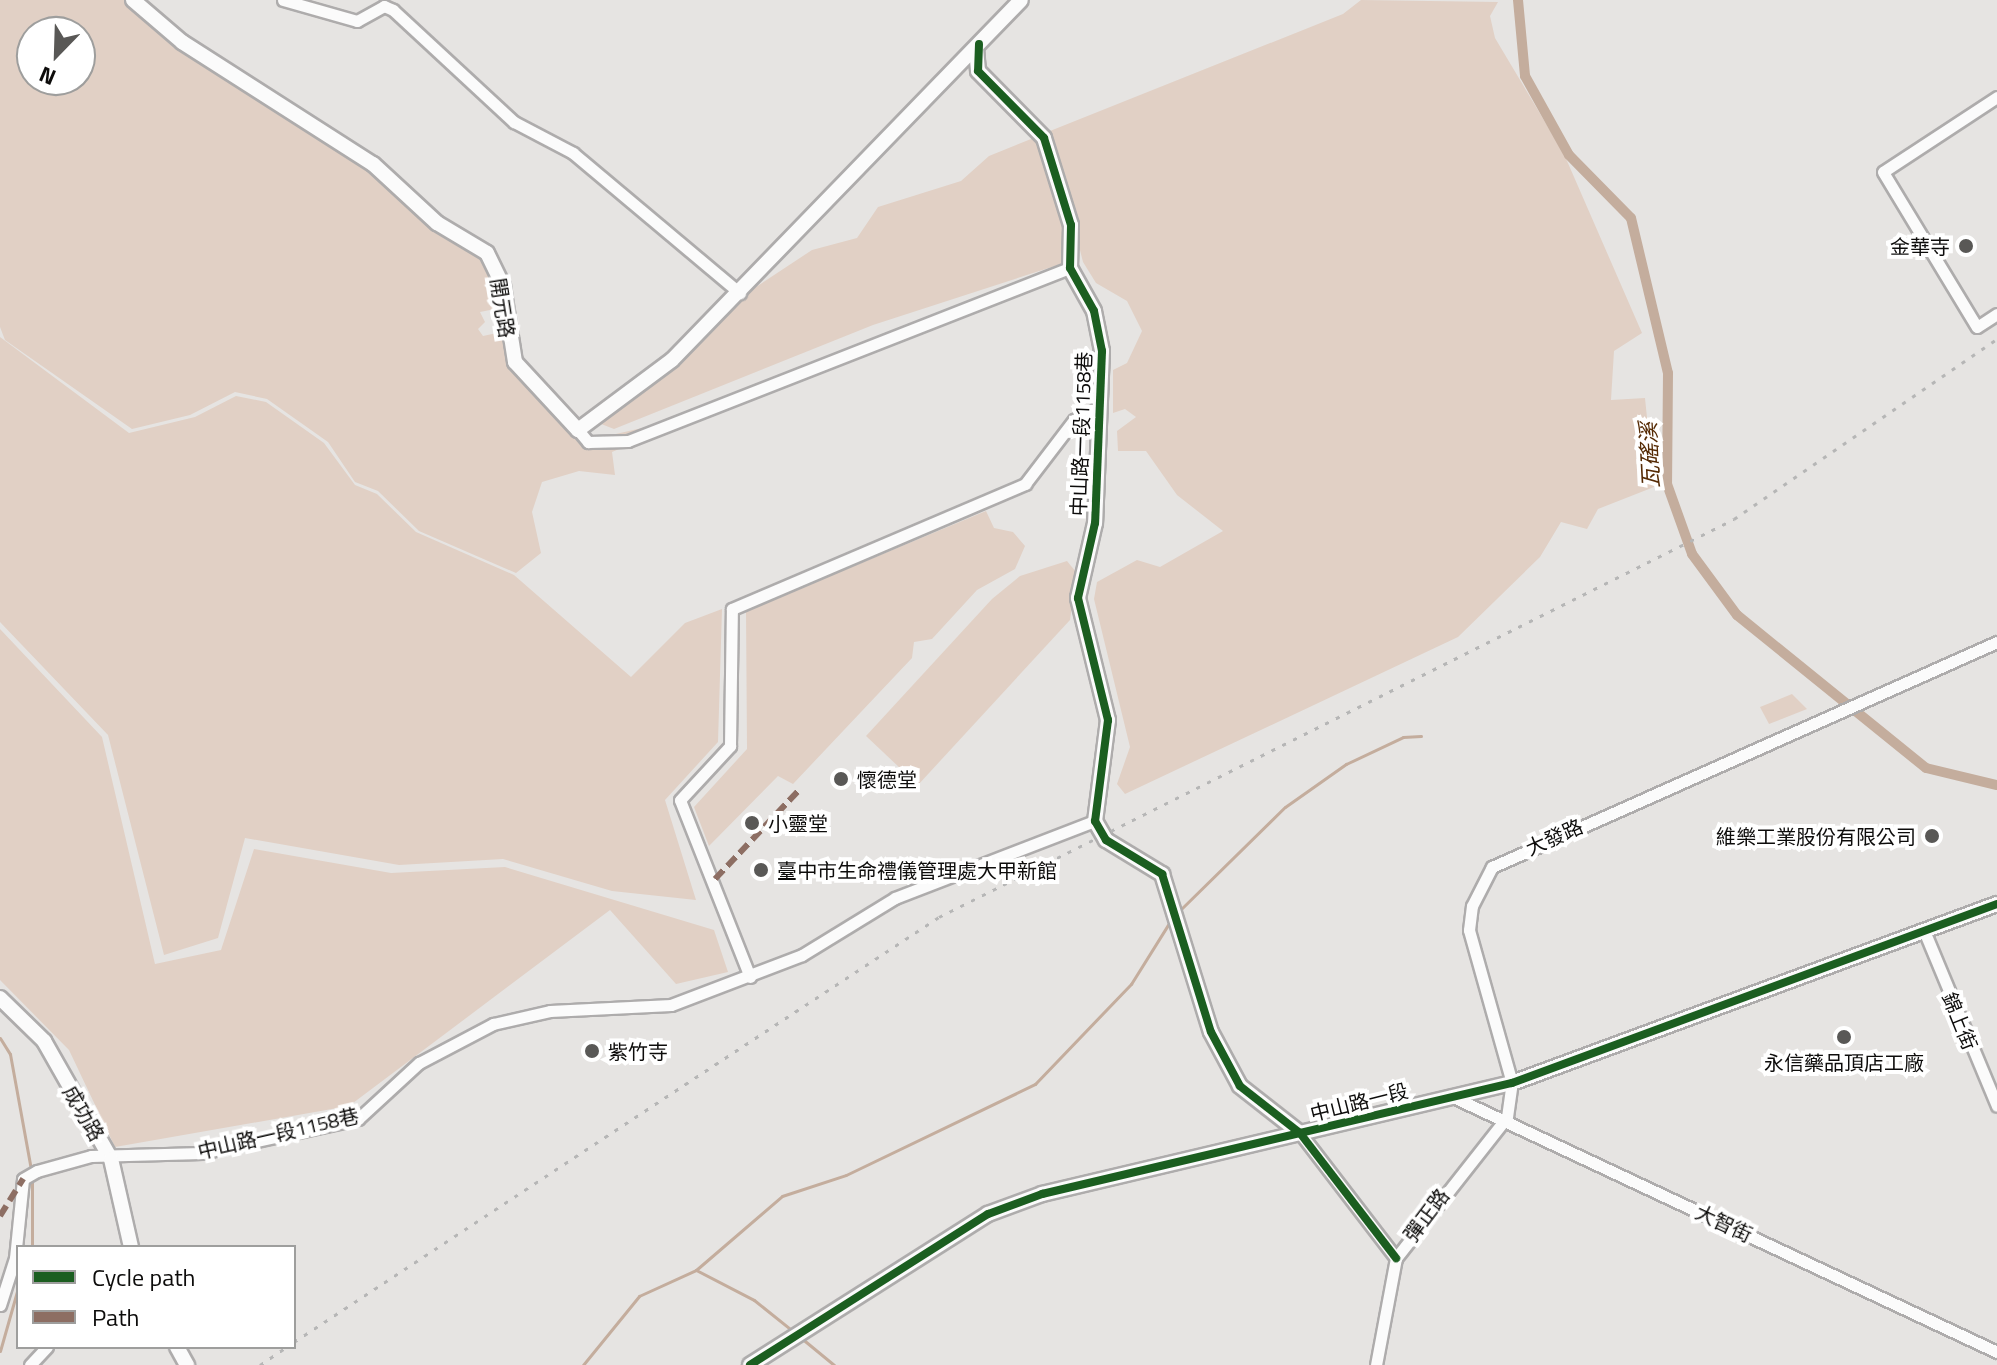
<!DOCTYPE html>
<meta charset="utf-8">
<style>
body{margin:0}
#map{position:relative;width:1997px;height:1365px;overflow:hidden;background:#e6e4e2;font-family:"Titillium Web","Noto Sans TC",sans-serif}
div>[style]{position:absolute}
.green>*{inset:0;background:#e1d0c5}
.stream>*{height:3px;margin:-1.5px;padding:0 1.5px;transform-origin:1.5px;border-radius:1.5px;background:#c4ad9d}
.canal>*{height:10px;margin:-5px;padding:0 5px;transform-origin:5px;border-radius:5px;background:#c4ad9d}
.roads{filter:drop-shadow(2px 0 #aeacac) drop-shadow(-2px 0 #aeacac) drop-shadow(0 2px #aeacac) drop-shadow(0 -2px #aeacac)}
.minor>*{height:11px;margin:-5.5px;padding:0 5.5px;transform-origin:5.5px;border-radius:5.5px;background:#fbfbfb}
.tertiary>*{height:14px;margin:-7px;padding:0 7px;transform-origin:7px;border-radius:7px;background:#fbfbfb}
.rail>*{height:3px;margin-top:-1.5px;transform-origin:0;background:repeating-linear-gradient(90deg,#b6b6b6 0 4px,transparent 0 12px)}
.quiet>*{height:6px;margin-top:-3px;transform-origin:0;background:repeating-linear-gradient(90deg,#8d6e63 0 12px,transparent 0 18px)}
.cycleway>*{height:8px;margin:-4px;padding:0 4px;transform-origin:4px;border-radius:4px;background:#1b5e20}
.dots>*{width:22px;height:22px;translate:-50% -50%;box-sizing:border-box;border:4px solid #fff;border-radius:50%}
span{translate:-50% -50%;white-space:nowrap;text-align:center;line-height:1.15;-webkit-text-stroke:8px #fff;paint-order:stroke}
.poi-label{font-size:20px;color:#0d0c0b}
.right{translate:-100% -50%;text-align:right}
.left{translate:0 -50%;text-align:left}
.street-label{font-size:20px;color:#0d0c0b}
.water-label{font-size:22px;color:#552a04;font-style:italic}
.legend{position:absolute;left:16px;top:1245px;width:280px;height:104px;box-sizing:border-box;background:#fff;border:2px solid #9e9e9d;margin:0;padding:10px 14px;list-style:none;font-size:24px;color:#0d0c0b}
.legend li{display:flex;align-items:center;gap:16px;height:40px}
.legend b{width:40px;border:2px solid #9e9e9d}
.north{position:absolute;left:16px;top:16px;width:80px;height:80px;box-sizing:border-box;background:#fff;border:2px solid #9e9e9d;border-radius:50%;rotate:203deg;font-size:22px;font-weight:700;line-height:32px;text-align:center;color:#0d0c0b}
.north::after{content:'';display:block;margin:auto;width:28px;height:36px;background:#595856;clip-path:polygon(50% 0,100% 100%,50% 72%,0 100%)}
</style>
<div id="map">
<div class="green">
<div style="clip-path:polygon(evenodd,0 0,142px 0,190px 43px,366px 151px,433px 219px,478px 246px,500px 308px,480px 312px,485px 322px,478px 329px,483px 336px,506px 331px,513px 361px,594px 439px,703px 414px,612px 452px,615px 475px,579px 471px,542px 482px,532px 512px,541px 553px,516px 573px,419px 531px,378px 491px,355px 482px,328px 442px,267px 399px,235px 392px,190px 415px,132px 429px,5px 340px,0 327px,0 0,32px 32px,80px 32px,80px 80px,32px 80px,32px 32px)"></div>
<div style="clip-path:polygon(1361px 0,1498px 2px,1490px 16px,1495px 38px,1564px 154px,1642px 333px,1614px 351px,1611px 400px,1645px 398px,1654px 487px,1598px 509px,1587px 529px,1561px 522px,1540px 557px,1458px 637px,1125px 794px,1117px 784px,1130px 747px,1094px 599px,1097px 582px,1137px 560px,1160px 567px,1223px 531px,1177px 495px,1146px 451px,1118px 451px,1117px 431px,1136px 417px,1125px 409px,1113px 413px,1113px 370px,1127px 363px,1142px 331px,1127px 301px,1096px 283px,1083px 262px,1050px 131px,1343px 14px)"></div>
<div style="clip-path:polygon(1041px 135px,1066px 221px,1061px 264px,873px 325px,614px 429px,591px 420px,756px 287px,812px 250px,857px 238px,878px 207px,961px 181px,989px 156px)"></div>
<div style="clip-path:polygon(0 337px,129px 433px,195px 417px,236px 396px,266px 402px,324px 443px,355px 485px,377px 494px,416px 532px,514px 575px,631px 677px,685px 623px,722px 609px,718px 742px,665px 800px,696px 900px,612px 891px,503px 859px,399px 865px,245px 838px,218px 938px,164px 955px,108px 735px,0 622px)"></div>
<div style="clip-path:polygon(986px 511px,994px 528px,1013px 532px,1025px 546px,1015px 569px,977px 590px,932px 639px,914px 642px,912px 658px,793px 784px,778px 776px,709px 846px,694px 807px,747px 749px,746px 611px)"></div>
<div style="clip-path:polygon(1067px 561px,1076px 572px,1070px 620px,918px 785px,866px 736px,992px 599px,1020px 576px)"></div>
<div style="clip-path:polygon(0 629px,102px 737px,155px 964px,221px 950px,254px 849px,391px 873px,505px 867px,714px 930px,728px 972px,676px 984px,610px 910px,349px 1106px,115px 1147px,69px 1050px,0 980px)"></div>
<div style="clip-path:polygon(1792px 694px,1807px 709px,1769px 724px,1760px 707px)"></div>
</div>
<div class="stream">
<div style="left:1179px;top:911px;width:148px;rotate:-44.5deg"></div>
<div style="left:1285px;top:807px;width:75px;rotate:-35.2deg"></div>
<div style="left:1346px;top:764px;width:63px;rotate:-25.3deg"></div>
<div style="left:1403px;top:737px;width:18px;rotate:-3deg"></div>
<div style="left:0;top:1038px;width:19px;rotate:58deg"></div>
<div style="left:10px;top:1054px;width:117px;rotate:79.7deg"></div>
<div style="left:32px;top:1247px;width:70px;rotate:-90deg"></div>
<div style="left:696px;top:1270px;width:65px;rotate:27.3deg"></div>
<div style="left:754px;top:1300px;width:51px;rotate:38.7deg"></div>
<div style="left:800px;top:1337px;width:44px;rotate:39.5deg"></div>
<div style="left:0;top:1351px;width:66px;rotate:-74.1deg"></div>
<div style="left:583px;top:1365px;width:89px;rotate:-50.9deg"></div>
<div style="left:639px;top:1296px;width:63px;rotate:-24.5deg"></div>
<div style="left:696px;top:1270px;width:113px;rotate:-40.7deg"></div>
<div style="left:782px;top:1196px;width:67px;rotate:-18.2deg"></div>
<div style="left:846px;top:1175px;width:210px;rotate:-25.7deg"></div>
<div style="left:1035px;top:1084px;width:139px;rotate:-46.2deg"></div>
<div style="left:1131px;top:984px;width:75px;rotate:-58deg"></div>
</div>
<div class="canal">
<div style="left:1518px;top:0;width:76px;rotate:84.7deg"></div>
<div style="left:1525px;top:76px;width:90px;rotate:60.9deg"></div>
<div style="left:1569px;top:155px;width:88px;rotate:45.5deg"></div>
<div style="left:1631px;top:218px;width:159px;rotate:76.6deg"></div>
<div style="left:1668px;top:373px;width:111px;rotate:90.5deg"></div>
<div style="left:1667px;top:484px;width:74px;rotate:70.3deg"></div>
<div style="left:1692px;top:554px;width:76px;rotate:53.6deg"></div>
<div style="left:1737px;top:615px;width:243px;rotate:39deg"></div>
<div style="left:1926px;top:768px;width:73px;rotate:13.5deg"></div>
</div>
<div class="roads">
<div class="minor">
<div style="left:283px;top:0;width:77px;rotate:15.8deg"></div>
<div style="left:357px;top:21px;width:31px;rotate:-29deg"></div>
<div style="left:384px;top:6px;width:10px;rotate:24deg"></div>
<div style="left:393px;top:10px;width:165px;rotate:42.8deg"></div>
<div style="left:514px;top:122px;width:67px;rotate:27.7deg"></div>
<div style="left:573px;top:153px;width:218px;rotate:40deg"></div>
<div style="left:1997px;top:97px;width:136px;rotate:146.7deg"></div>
<div style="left:1883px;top:172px;width:181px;rotate:58.8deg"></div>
<div style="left:1977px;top:327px;width:24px;rotate:-33deg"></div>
<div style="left:578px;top:430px;width:16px;rotate:50deg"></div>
<div style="left:588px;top:442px;width:40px;rotate:-1.4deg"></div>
<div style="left:628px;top:441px;width:475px;rotate:-21.4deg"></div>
<div style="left:1925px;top:933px;width:187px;rotate:67.4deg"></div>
<div style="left:750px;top:977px;width:190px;rotate:-111.6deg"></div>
<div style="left:680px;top:800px;width:74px;rotate:-47.2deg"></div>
<div style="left:730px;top:746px;width:137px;rotate:-89.2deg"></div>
<div style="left:732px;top:609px;width:319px;rotate:-23.1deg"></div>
<div style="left:1025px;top:484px;width:81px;rotate:-52.6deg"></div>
<div style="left:1074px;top:420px;width:23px;rotate:-25deg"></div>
<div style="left:1451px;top:1096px;width:603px;rotate:25.12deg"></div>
<div style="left:1300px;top:1133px;width:158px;rotate:52.5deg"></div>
<div style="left:0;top:1305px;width:49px;rotate:-72.3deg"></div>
<div style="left:15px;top:1258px;width:79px;rotate:-84.2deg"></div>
<div style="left:23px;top:1179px;width:16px;rotate:-30deg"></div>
<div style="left:37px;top:1171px;width:56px;rotate:-15.5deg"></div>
<div style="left:91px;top:1156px;width:111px;rotate:-1.5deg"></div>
<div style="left:202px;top:1153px;width:160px;rotate:-12.3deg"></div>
<div style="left:358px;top:1119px;width:83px;rotate:-42.6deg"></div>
<div style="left:419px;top:1063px;width:84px;rotate:-27.8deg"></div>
<div style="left:493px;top:1024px;width:58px;rotate:-12.8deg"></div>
<div style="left:550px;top:1011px;width:121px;rotate:-2.8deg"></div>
<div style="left:671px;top:1005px;width:140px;rotate:-20.9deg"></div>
<div style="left:802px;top:955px;width:109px;rotate:-31.5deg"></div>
<div style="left:895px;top:898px;width:214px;rotate:-21.1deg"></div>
<div style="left:30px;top:1365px;width:25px;rotate:-47deg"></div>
<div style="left:1376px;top:1365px;width:109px;rotate:-79.4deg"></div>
<div style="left:1396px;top:1258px;width:179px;rotate:-51.8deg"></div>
<div style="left:1507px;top:1117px;width:34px;rotate:-82deg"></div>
<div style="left:1512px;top:1083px;width:159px;rotate:-105.7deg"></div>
<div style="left:1469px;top:930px;width:24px;rotate:-83deg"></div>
<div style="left:1472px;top:906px;width:44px;rotate:-62.9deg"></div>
<div style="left:1492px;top:867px;width:553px;rotate:-24.02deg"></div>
</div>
<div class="tertiary">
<div style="left:133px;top:0;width:65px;rotate:40.6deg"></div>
<div style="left:182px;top:42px;width:227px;rotate:32.6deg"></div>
<div style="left:373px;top:164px;width:87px;rotate:42.7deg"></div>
<div style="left:437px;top:223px;width:58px;rotate:31deg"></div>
<div style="left:487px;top:253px;width:37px;rotate:64deg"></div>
<div style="left:503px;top:286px;width:77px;rotate:81deg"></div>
<div style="left:515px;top:362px;width:93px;rotate:47.2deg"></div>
<div style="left:578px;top:430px;width:117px;rotate:-36.7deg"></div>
<div style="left:672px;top:360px;width:501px;rotate:-45.89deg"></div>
<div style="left:976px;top:48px;width:23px;rotate:85deg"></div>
<div style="left:978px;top:71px;width:94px;rotate:45.4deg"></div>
<div style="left:1044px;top:138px;width:91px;rotate:72.8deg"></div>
<div style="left:1071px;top:225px;width:43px;rotate:91.3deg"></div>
<div style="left:1070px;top:268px;width:49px;rotate:60.8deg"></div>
<div style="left:1094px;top:311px;width:41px;rotate:78.7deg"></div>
<div style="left:1102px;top:351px;width:172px;rotate:92.3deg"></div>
<div style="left:1095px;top:523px;width:77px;rotate:102.8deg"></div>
<div style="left:1078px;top:598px;width:126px;rotate:76.2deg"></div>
<div style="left:1108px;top:720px;width:102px;rotate:97.3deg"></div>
<div style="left:1095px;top:821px;width:22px;rotate:60deg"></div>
<div style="left:1106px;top:840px;width:66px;rotate:31.3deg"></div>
<div style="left:1162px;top:874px;width:165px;rotate:72.8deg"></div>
<div style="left:1211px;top:1032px;width:61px;rotate:61.8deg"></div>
<div style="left:1240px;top:1086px;width:76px;rotate:38.1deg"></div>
<div style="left:0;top:998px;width:62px;rotate:44.3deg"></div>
<div style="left:44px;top:1041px;width:136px;rotate:60.4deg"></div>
<div style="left:111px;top:1159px;width:90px;rotate:77.2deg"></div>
<div style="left:177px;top:1347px;width:21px;rotate:61deg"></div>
<div style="left:750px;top:1365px;width:282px;rotate:-32.4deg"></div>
<div style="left:988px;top:1214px;width:58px;rotate:-20.3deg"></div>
<div style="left:1042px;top:1194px;width:483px;rotate:-13.3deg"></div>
<div style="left:1512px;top:1083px;width:517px;rotate:-20.26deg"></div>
</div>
</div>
<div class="rail">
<div style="left:294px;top:1342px;width:772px;rotate:-33.38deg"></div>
<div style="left:939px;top:917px;width:889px;rotate:-26.59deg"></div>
<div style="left:1734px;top:519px;width:319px;rotate:-34.4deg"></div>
<div style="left:260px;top:1365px;width:32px;rotate:-34deg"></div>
</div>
<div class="quiet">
<div style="left:715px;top:879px;width:125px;rotate:-46.6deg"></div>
<div style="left:0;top:1216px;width:44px;rotate:-58.1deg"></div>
</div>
<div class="cycleway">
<div style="left:979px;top:44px;width:27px;rotate:92deg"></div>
<div style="left:978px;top:71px;width:94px;rotate:45.4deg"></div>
<div style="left:1044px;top:138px;width:91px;rotate:72.8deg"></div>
<div style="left:1071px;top:225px;width:43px;rotate:91.3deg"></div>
<div style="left:1070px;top:268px;width:49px;rotate:60.8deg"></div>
<div style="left:1094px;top:311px;width:41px;rotate:78.7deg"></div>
<div style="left:1102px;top:351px;width:172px;rotate:92.3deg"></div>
<div style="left:1095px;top:523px;width:77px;rotate:102.8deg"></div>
<div style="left:1078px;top:598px;width:126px;rotate:76.2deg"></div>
<div style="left:1108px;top:720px;width:102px;rotate:97.3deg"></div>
<div style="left:1095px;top:821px;width:22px;rotate:60deg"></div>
<div style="left:1106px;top:840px;width:66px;rotate:31.3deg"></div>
<div style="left:1162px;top:874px;width:165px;rotate:72.8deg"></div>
<div style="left:1211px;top:1032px;width:61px;rotate:61.8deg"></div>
<div style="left:1240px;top:1086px;width:76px;rotate:38.1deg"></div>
<div style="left:1300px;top:1133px;width:158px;rotate:52.5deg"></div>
<div style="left:750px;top:1365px;width:282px;rotate:-32.4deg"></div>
<div style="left:988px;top:1214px;width:58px;rotate:-20.3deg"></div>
<div style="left:1042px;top:1194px;width:483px;rotate:-13.3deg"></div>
<div style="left:1512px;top:1083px;width:517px;rotate:-20.26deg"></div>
</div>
<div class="dots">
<div style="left:1966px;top:246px;background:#595856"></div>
<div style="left:841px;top:779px;background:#595856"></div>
<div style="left:752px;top:823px;background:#595856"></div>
<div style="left:1932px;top:836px;background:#595856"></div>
<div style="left:761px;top:870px;background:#595856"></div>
<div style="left:1844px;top:1037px;background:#595856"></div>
<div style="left:592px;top:1051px;background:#595856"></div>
</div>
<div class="poi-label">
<span class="right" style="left:1950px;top:246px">金華寺</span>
<span class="left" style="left:857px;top:779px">懷德堂</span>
<span class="left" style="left:768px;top:823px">小靈堂</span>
<span class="right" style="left:1916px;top:836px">維樂工業股份有限公司</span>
<span class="left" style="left:777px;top:870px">臺中市生命禮儀管理處大甲新館</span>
<span class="left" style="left:608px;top:1051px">紫竹寺</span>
<span style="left:1844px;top:1062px">永信藥品頂店工廠</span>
</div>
<div class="street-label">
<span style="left:503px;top:308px;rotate:81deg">開元路</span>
<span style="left:1081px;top:434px;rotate:-88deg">中山路一段1158巷</span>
<span style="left:1554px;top:837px;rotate:-24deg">大發路</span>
<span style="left:1960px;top:1021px;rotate:68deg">錦上街</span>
<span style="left:1359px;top:1102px;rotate:-14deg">中山路一段</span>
<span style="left:84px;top:1113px;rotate:60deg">成功路</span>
<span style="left:278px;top:1133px;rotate:-13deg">中山路一段1158巷</span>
<span style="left:1426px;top:1215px;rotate:-53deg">彈正路</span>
<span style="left:1724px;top:1223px;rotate:25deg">大智街</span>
</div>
<div class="water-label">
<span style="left:1650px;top:455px;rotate:-93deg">瓦磘溪</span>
</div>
<ul class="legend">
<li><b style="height:10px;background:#1b5e20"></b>Cycle path</li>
<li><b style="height:10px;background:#8d6e63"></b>Path</li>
</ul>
<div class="north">N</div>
</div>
